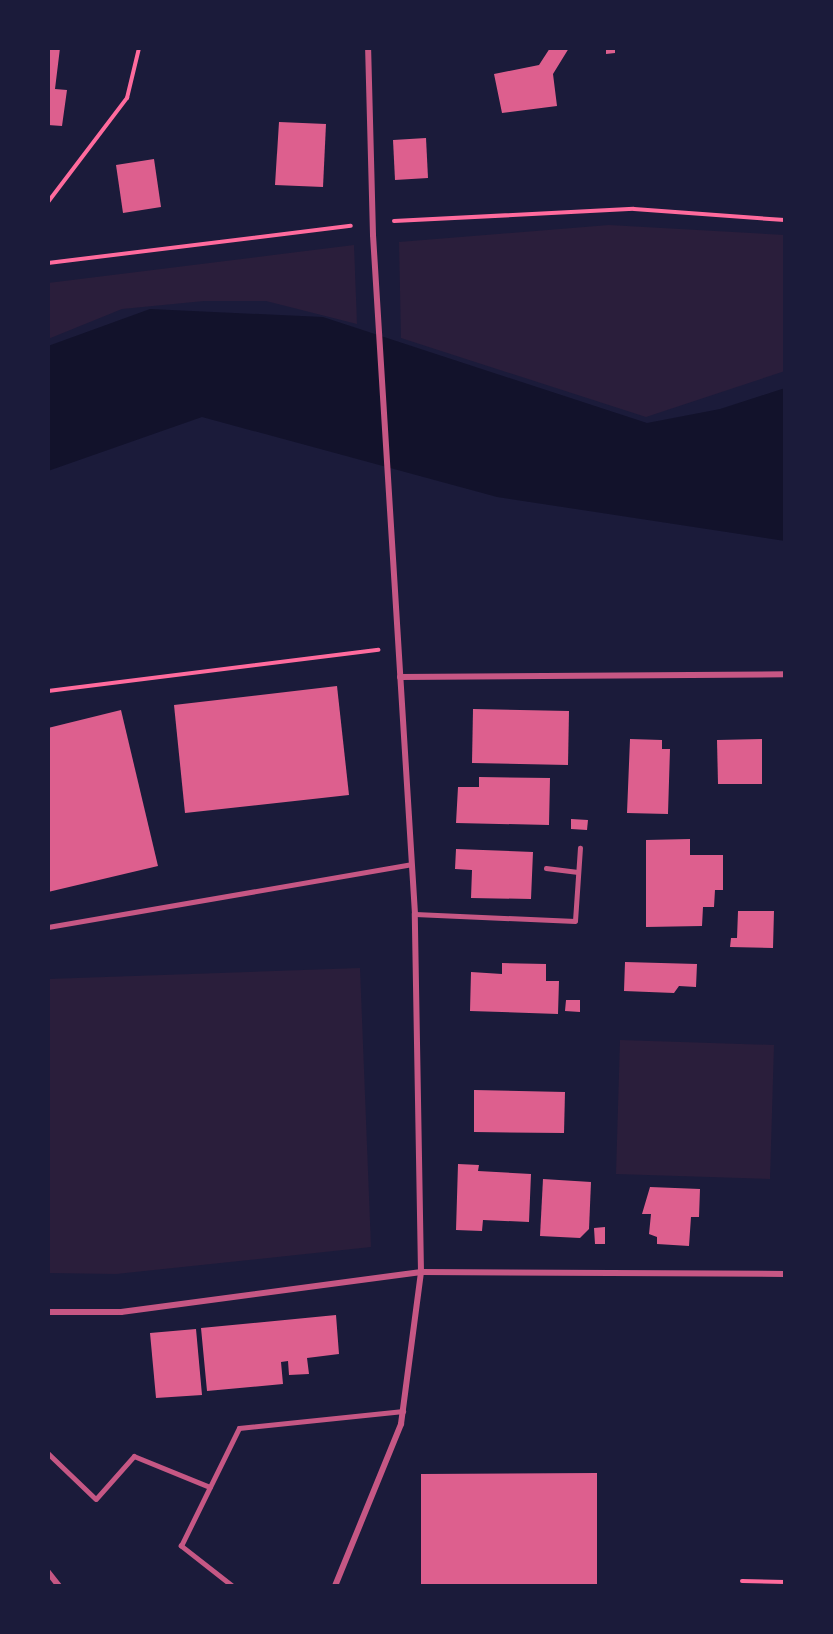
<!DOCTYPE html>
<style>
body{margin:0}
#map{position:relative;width:833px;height:1634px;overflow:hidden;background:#1b1b3a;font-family:"Fira Sans",sans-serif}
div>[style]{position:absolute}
.green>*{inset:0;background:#2a1e3b}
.water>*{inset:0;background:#12122b}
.building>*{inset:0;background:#dd5f8e}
.path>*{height:4px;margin:-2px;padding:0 2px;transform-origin:2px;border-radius:2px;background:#ff6b9d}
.service>*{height:4.5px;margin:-2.25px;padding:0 2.25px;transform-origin:2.25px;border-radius:2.25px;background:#c65784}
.minor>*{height:6px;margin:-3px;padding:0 3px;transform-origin:3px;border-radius:3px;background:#c65784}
span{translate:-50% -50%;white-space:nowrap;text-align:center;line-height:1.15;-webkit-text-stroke:4.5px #1b1b3a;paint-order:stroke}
.frame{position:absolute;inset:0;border:50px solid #1b1b3a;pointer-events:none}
</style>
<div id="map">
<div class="green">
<div style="clip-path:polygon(609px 225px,785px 235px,785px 371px,646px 417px,401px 338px,399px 242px)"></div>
<div style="clip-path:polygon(354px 245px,357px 324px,266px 301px,204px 301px,122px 309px,48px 339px,48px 283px)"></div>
<div style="clip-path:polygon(360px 968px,371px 1247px,116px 1274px,48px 1273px,48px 979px)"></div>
<div style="clip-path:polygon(620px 1040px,774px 1045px,770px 1179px,616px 1174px)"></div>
</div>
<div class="water">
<div style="clip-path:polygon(150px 309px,323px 317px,647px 423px,720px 409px,785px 388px,785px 541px,497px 497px,202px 417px,48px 471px,48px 346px)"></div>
</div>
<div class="building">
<div style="clip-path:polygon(48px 48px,60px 48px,55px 89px,67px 90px,62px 126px,48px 125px)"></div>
<div style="clip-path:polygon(550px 48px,569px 48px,553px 74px,557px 106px,502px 113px,494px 74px,539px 65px)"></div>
<div style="clip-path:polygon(606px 48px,615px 48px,615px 53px,606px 54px)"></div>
<div style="clip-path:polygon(279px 122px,326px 124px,323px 187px,275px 185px)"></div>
<div style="clip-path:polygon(426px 138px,428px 178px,395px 180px,393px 140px)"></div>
<div style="clip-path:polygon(154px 159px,161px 207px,123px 213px,116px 165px)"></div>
<div style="clip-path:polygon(337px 686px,349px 795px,185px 813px,174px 705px)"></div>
<div style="clip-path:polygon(473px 709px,569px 711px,568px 765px,472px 763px)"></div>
<div style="clip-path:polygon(121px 710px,158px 866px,48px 892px,48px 728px)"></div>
<div style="clip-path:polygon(630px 739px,662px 740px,662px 749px,670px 749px,668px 814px,627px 813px)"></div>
<div style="clip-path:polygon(762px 739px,762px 784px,718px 784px,717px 740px)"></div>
<div style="clip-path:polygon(479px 777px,550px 778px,549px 825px,456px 823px,458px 787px,479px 787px)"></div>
<div style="clip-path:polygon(571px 819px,588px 820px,587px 830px,571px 829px)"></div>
<div style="clip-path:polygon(690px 839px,690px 855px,723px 855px,723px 890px,715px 890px,714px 907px,703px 907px,702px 926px,646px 927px,646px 840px)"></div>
<div style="clip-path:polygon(456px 849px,533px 852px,531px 899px,471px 898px,472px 870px,455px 869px)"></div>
<div style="clip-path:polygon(738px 911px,774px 911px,773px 948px,730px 947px,731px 938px,737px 938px)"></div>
<div style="clip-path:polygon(625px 962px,697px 964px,696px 987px,679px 986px,674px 993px,624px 991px)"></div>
<div style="clip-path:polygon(502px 963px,546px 964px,546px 981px,559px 981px,558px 1014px,470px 1011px,471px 972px,502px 974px)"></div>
<div style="clip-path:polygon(566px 1000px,580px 1000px,580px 1012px,565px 1011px)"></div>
<div style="clip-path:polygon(474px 1090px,565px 1092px,564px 1133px,474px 1132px)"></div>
<div style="clip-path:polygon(458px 1164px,479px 1165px,478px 1171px,531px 1174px,529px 1222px,483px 1220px,482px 1231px,456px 1230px)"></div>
<div style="clip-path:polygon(543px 1179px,591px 1182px,589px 1229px,580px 1238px,540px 1236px)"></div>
<div style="clip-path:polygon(650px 1187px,700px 1189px,699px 1217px,691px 1217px,689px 1246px,657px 1244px,657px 1237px,649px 1234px,651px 1214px,642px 1214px)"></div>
<div style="clip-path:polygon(605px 1227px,605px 1244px,595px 1244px,594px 1228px)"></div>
<div style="clip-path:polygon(336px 1315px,339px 1354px,307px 1358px,309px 1374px,289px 1375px,288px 1361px,281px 1362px,283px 1384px,207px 1391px,201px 1328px)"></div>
<div style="clip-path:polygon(196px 1329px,202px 1395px,156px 1398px,150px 1333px)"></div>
<div style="clip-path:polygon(597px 1473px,597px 1586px,421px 1586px,421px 1474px)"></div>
</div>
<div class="path">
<div style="left:48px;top:202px;width:131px;rotate:-52.8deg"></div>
<div style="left:127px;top:98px;width:51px;rotate:-76.5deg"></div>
<div style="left:394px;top:221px;width:240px;rotate:-2.9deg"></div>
<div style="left:634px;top:209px;width:151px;rotate:4.2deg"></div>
<div style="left:48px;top:263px;width:305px;rotate:-7deg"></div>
<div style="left:48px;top:691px;width:333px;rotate:-7.1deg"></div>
<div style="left:742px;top:1581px;width:43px;rotate:1.3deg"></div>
</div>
<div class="service">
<div style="left:546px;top:868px;width:32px;rotate:7deg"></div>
<div style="left:415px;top:914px;width:160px;rotate:2.5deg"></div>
<div style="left:575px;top:921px;width:73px;rotate:-86.1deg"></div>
<div style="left:48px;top:927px;width:368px;rotate:-9.8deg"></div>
<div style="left:48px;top:1453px;width:66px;rotate:43.8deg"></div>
<div style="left:96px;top:1499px;width:57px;rotate:-48.5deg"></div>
<div style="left:134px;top:1456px;width:82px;rotate:22.2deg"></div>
<div style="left:232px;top:1586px;width:65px;rotate:-141.9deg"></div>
<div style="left:181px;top:1546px;width:131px;rotate:-63.8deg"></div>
<div style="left:239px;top:1428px;width:165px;rotate:-5.9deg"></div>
</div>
<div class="minor">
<div style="left:400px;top:677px;width:385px;rotate:-0.4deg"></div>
<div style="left:48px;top:1312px;width:73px"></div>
<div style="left:121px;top:1312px;width:303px;rotate:-7.6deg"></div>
<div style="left:421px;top:1272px;width:364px;rotate:0.3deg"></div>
<div style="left:48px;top:1572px;width:18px;rotate:52deg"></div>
<div style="left:335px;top:1586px;width:175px;rotate:-67.8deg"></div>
<div style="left:401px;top:1424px;width:153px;rotate:-82.5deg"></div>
<div style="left:421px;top:1272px;width:358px;rotate:-91deg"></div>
<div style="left:415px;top:914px;width:680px;rotate:-93.54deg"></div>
<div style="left:373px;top:235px;width:187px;rotate:-91.5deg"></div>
</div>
<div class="frame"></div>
</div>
